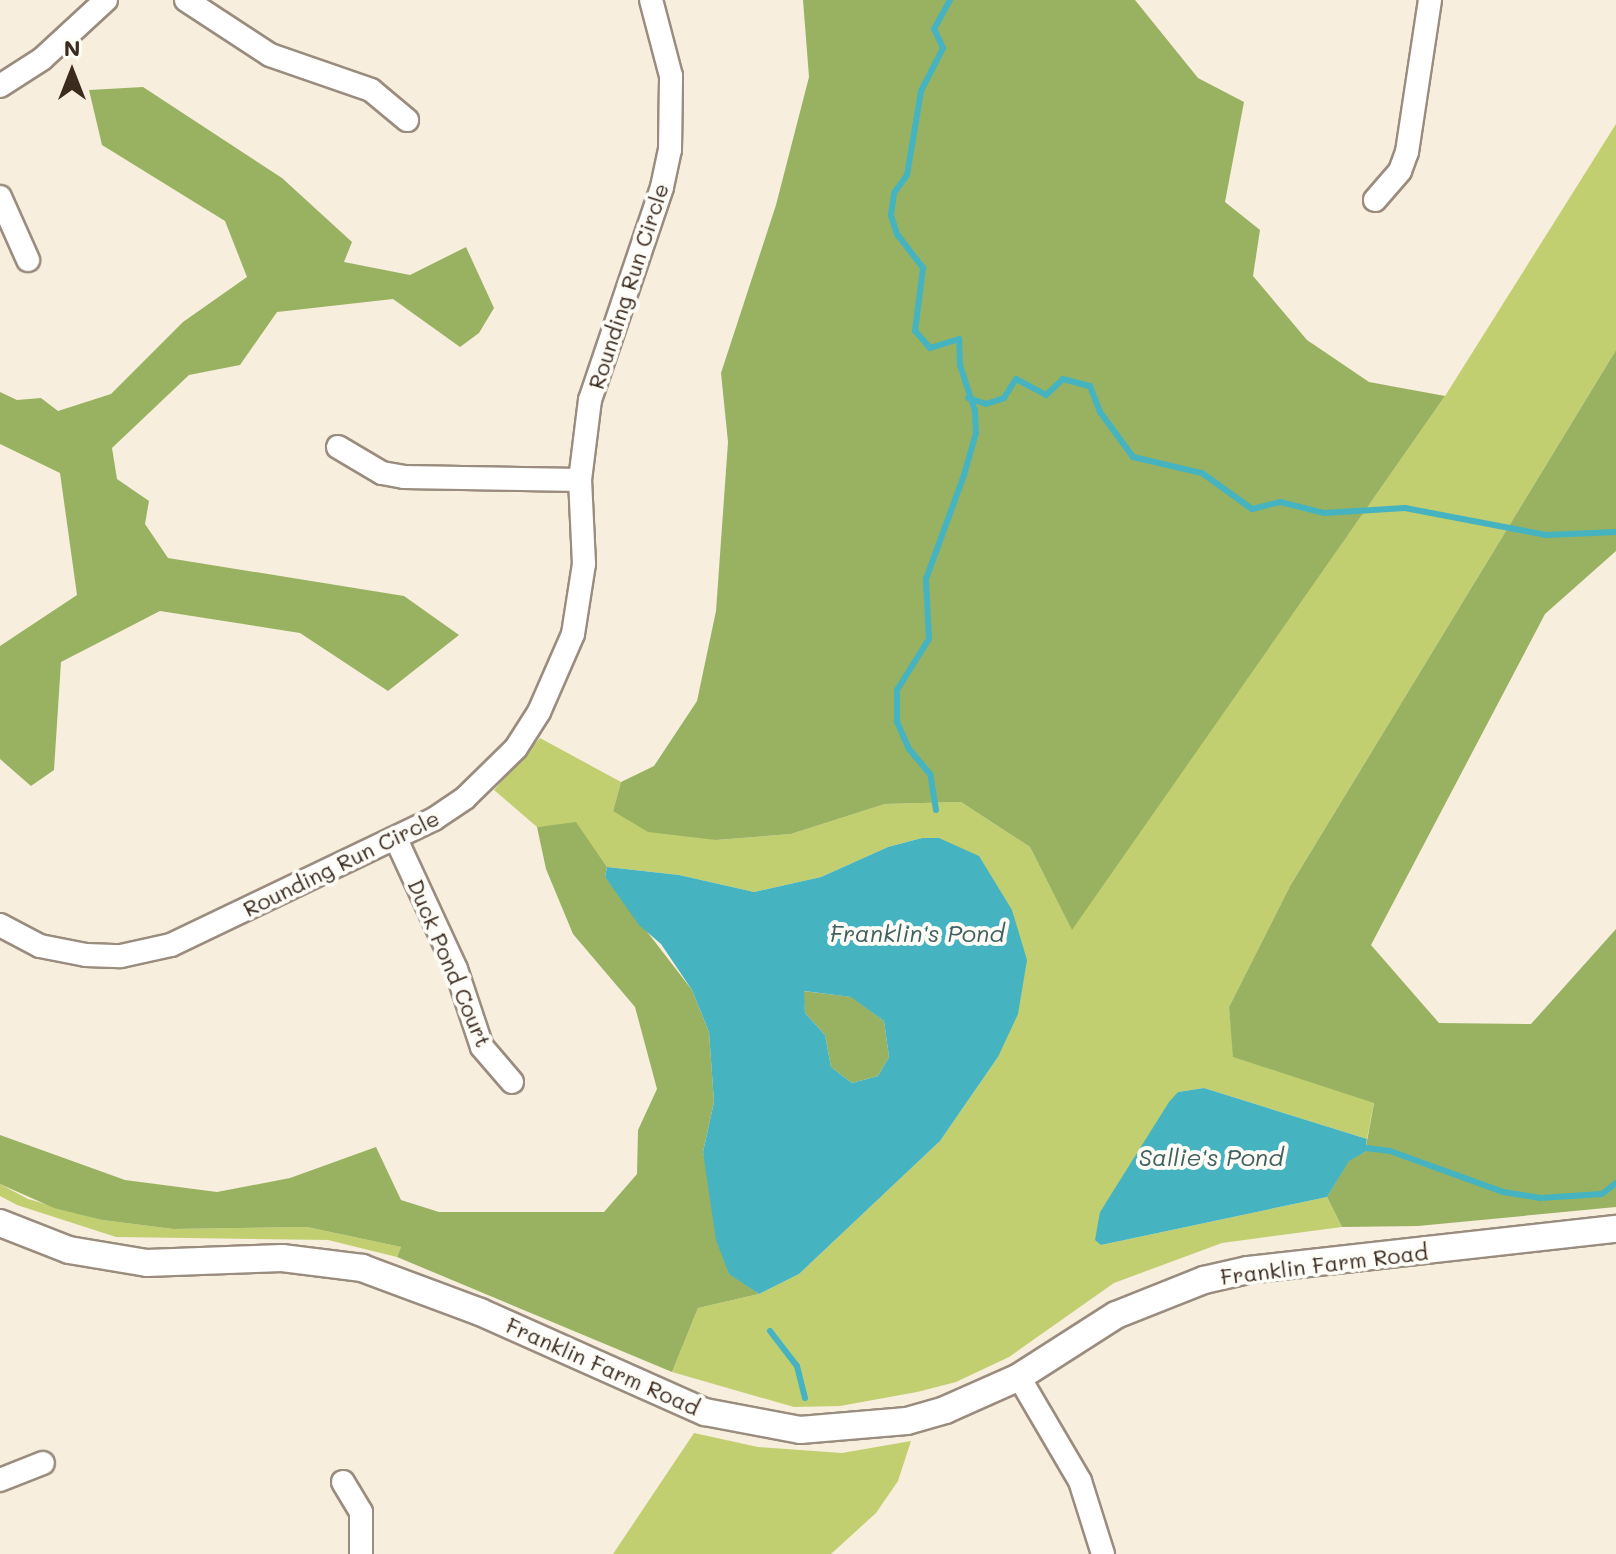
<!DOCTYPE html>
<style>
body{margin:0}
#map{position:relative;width:1616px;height:1554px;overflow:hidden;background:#f8eedd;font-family:Mali,sans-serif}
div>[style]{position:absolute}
.green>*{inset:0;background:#c2cf70}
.forest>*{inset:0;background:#99b262}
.water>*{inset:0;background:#45b3c0}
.stream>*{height:6px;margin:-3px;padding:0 3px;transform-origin:3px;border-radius:3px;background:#45b3c0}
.roads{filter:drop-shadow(2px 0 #9a8c7e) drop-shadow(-2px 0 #9a8c7e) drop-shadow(0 2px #9a8c7e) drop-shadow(0 -2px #9a8c7e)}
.minor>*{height:22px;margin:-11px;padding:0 11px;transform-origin:11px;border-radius:11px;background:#fff}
.tertiary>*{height:26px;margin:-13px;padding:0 13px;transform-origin:13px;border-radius:13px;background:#fff}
span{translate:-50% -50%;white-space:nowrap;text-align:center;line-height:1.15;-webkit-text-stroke:8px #fdfcf7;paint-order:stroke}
.street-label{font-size:22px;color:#3b2a1e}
.water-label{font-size:24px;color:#3f615f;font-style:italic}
.north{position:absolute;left:32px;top:32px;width:80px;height:80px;-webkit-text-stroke:6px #fdfcf7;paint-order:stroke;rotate:0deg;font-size:22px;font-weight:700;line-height:32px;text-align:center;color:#3b2a1e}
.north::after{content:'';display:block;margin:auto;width:28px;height:36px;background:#3b2a1e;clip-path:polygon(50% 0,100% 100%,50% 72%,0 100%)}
</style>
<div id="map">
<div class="green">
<div style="clip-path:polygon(1616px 124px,1616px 350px,1290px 886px,1229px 1007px,1234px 1057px,1374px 1102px,1367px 1139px,1204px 1088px,1178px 1092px,1100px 1212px,1101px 1245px,1327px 1197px,1342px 1227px,1222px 1243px,1114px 1283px,1009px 1357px,956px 1382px,917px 1392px,840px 1406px,794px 1407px,672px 1372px,698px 1308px,759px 1294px,799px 1274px,940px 1141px,998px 1057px,979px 856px,922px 838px,888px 847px,821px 877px,754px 892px,679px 875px,607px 867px,576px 823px,537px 827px,494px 790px,540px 738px,621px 782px,613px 811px,716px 840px,791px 834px,885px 804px,961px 802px,1030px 847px,1072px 929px,1445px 396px)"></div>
<div style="clip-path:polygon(0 1184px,28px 1199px,102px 1220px,173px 1229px,307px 1227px,401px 1247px,397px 1257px,328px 1240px,116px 1237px,17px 1205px,0 1196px)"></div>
<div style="clip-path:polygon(694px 1433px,758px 1447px,842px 1453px,911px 1441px,898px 1481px,876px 1513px,831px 1554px,613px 1554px)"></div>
</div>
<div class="forest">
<div style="clip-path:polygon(803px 0,1135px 0,1198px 78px,1244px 102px,1225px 202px,1260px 230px,1253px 276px,1307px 340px,1369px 382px,1445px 396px,1072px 930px,1030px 847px,961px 802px,885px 804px,791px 834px,716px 840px,648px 832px,613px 811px,621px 782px,654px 766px,697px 701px,716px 611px,728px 442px,721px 373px,776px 205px,809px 77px)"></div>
<div style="clip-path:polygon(143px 87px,282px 178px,352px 242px,344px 262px,410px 275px,466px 247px,494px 308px,479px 333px,460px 347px,393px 299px,277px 312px,240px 365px,189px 375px,112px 448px,117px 479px,149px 501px,145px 524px,168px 558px,404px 596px,459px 635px,388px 691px,300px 633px,160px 611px,61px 662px,54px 770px,31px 786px,0 759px,0 646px,77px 595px,60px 473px,0 444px,0 392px,17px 400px,41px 398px,58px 411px,111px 394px,183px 322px,247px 277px,225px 221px,102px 145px,89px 90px)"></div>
<div style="clip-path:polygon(1616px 350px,1616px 551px,1545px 614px,1371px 945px,1439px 1023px,1531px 1024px,1616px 929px,1616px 1207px,1418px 1226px,1342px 1227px,1327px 1197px,1349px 1160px,1365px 1152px,1374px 1103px,1233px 1057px,1229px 1007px,1290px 886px)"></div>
<div style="clip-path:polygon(576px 822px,607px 867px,605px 877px,692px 990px,709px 1032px,714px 1102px,703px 1152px,729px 1273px,759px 1294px,698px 1308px,672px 1372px,397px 1257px,401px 1247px,307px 1227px,173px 1229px,102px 1220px,54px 1208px,0 1184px,0 1135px,125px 1180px,217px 1192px,290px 1178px,376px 1147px,401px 1200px,439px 1212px,604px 1212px,637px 1174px,638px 1130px,657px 1089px,635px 1007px,573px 934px,546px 869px,537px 827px)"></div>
<div style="clip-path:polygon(803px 991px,852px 997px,884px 1021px,889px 1057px,878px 1076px,852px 1083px,831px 1067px,825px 1035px,805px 1013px)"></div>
</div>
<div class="water">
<div style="clip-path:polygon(evenodd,922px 838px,939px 838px,979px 856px,1012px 910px,1027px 960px,1018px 1014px,998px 1057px,940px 1141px,799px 1274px,759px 1294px,729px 1274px,716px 1240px,703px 1152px,714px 1102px,709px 1032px,692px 990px,661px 944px,639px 925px,605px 877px,607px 867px,679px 875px,754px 892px,821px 877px,888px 847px,922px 838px,804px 991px,851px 997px,884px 1021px,889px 1057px,878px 1076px,852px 1083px,831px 1067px,825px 1035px,805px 1013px,804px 991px)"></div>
<div style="clip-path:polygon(1204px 1088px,1367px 1139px,1365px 1152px,1349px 1161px,1327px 1197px,1101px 1245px,1095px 1240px,1100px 1212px,1169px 1102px,1178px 1092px)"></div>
</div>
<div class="stream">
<div style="left:968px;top:398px;width:19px;rotate:18deg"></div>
<div style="left:986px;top:404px;width:19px;rotate:-18deg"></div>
<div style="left:1004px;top:398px;width:22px;rotate:-58deg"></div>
<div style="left:1016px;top:379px;width:34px;rotate:28deg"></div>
<div style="left:1046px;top:395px;width:23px;rotate:-43deg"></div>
<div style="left:1063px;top:379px;width:28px;rotate:15deg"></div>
<div style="left:1090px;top:386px;width:28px;rotate:69deg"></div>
<div style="left:1100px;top:412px;width:56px;rotate:53.7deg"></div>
<div style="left:1133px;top:457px;width:71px;rotate:13.1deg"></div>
<div style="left:1202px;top:473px;width:62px;rotate:35.8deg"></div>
<div style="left:1252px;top:509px;width:29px;rotate:-14deg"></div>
<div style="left:1280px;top:502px;width:45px;rotate:14deg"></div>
<div style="left:1324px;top:513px;width:81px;rotate:-3.5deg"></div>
<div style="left:1405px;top:508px;width:144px;rotate:10.8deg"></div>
<div style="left:1546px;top:535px;width:70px;rotate:-2.5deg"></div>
<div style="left:936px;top:810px;width:36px;rotate:-99deg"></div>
<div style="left:930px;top:774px;width:33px;rotate:-130deg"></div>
<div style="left:909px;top:749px;width:30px;rotate:-114deg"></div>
<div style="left:897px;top:722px;width:32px;rotate:-90deg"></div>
<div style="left:897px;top:690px;width:60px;rotate:-57.9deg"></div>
<div style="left:929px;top:639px;width:60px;rotate:-92.9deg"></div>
<div style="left:926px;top:579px;width:111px;rotate:-69.9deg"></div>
<div style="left:964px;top:475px;width:44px;rotate:-74.1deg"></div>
<div style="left:976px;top:433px;width:22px;rotate:-93deg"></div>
<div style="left:975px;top:411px;width:48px;rotate:-108.1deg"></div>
<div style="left:960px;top:365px;width:26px;rotate:-92deg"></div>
<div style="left:959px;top:339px;width:30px;rotate:163deg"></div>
<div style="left:930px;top:348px;width:23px;rotate:-131deg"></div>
<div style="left:915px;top:331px;width:64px;rotate:-82.8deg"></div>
<div style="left:923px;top:268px;width:43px;rotate:-127.4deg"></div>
<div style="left:897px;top:234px;width:20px;rotate:-108deg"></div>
<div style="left:891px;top:215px;width:22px;rotate:-82deg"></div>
<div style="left:894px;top:193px;width:22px;rotate:-54deg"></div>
<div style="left:907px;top:175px;width:85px;rotate:-80.5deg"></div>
<div style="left:921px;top:91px;width:48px;rotate:-62.9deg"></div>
<div style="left:943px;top:48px;width:21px;rotate:-115deg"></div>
<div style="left:934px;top:29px;width:33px;rotate:-61deg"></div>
<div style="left:1366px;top:1148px;width:24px;rotate:7deg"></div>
<div style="left:1390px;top:1151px;width:120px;rotate:19.9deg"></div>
<div style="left:1503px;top:1192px;width:37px;rotate:9deg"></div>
<div style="left:1540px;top:1198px;width:62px;rotate:-3.7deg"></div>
<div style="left:1602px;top:1194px;width:18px;rotate:-38deg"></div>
<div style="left:770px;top:1331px;width:44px;rotate:52.4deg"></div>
<div style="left:797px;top:1366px;width:33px;rotate:76deg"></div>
</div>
<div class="roads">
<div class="minor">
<div style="left:186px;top:0;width:100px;rotate:33.2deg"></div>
<div style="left:270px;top:55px;width:107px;rotate:19.1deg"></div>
<div style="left:371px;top:90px;width:47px;rotate:39.8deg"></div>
<div style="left:0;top:86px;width:50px;rotate:-32.7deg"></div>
<div style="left:42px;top:59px;width:87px;rotate:-42.7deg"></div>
<div style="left:0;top:197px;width:69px;rotate:66deg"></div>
<div style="left:1375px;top:200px;width:38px;rotate:-49deg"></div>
<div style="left:1400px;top:171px;width:20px;rotate:-70deg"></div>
<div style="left:1407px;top:152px;width:154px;rotate:-81.4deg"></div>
<div style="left:338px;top:447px;width:51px;rotate:30.6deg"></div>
<div style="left:382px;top:473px;width:22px;rotate:10deg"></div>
<div style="left:404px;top:477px;width:176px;rotate:1deg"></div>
<div style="left:396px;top:839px;width:143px;rotate:65.2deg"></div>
<div style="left:456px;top:969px;width:82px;rotate:71.6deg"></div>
<div style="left:482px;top:1047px;width:46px;rotate:49.4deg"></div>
<div style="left:0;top:925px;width:45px;rotate:27.7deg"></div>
<div style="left:40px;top:946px;width:47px;rotate:11.1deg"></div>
<div style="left:86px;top:955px;width:35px;rotate:2deg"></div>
<div style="left:121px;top:956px;width:51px;rotate:-12.4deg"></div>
<div style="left:171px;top:945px;width:292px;rotate:-25.6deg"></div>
<div style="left:434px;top:819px;width:37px;rotate:-34deg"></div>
<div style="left:465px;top:798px;width:71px;rotate:-44.4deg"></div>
<div style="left:516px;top:748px;width:43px;rotate:-57.4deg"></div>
<div style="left:539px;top:712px;width:85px;rotate:-66.4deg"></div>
<div style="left:573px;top:634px;width:71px;rotate:-81.1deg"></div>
<div style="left:584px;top:564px;width:84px;rotate:-92.7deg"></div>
<div style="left:580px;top:480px;width:81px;rotate:-82.9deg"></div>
<div style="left:590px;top:400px;width:225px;rotate:-71.3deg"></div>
<div style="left:662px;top:187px;width:38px;rotate:-78deg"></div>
<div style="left:670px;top:150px;width:74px;rotate:-89.2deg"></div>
<div style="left:671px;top:76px;width:79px;rotate:-104.7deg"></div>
<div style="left:1019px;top:1377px;width:121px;rotate:59.6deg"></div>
<div style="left:1080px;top:1481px;width:77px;rotate:72.5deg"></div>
<div style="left:0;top:1480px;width:46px;rotate:-21.6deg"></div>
<div style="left:343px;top:1482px;width:35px;rotate:59deg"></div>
<div style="left:361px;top:1512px;width:42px;rotate:90deg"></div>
</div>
<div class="tertiary">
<div style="left:0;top:1223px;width:74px;rotate:21.4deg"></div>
<div style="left:69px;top:1250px;width:79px;rotate:9.5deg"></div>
<div style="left:147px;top:1263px;width:135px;rotate:-2.1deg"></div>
<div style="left:282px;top:1258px;width:81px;rotate:7.1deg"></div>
<div style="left:362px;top:1268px;width:126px;rotate:20.4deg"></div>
<div style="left:480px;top:1312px;width:246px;rotate:24deg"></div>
<div style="left:705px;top:1412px;width:97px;rotate:10.7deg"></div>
<div style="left:800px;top:1430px;width:107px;rotate:-4.8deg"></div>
<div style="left:907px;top:1421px;width:40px;rotate:-16deg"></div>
<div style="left:945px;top:1410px;width:81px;rotate:-24deg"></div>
<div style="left:1019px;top:1377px;width:115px;rotate:-32.6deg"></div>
<div style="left:1116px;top:1315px;width:95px;rotate:-21.7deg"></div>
<div style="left:1204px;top:1280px;width:45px;rotate:-12.8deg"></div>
<div style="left:1248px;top:1270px;width:370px;rotate:-6.4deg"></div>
</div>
</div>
<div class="street-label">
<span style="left:628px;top:286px;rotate:-72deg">Rounding Run Circle</span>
<span style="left:341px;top:863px;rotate:-26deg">Rounding Run Circle</span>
<span style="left:450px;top:963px;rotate:67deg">Duck Pond Court</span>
<span style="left:1324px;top:1264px;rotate:-7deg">Franklin Farm Road</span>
<span style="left:603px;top:1366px;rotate:24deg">Franklin Farm Road</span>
</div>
<div class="water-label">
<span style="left:917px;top:933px">Franklin's Pond</span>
<span style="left:1211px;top:1157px">Sallie's Pond</span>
</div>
<div class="north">N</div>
</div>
